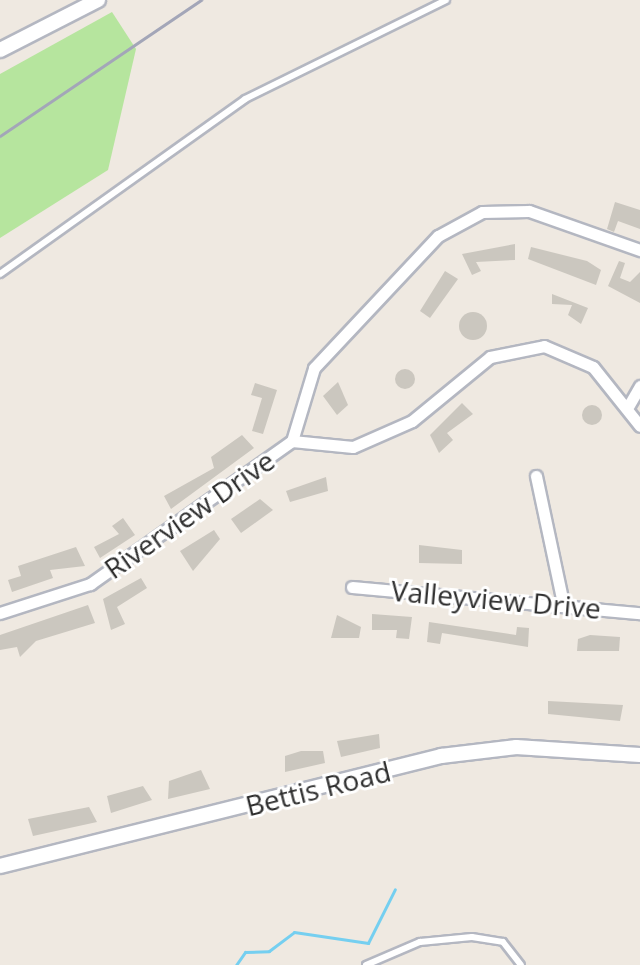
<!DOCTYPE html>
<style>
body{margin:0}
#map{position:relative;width:640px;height:965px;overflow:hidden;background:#efe9e1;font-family:"Open Sans",sans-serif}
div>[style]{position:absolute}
.green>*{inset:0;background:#b6e59e}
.stream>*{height:3px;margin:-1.5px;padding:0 1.5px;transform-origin:1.5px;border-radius:1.5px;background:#75cff0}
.building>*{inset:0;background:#cbc7bf}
.round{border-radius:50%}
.roads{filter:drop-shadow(2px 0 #b4b7c1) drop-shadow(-2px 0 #b4b7c1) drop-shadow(0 2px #b4b7c1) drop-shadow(0 -2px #b4b7c1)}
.service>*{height:6px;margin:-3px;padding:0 3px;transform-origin:3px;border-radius:3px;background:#fff}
.minor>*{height:11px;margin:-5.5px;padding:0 5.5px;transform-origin:5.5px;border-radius:5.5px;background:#fff}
.tertiary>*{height:14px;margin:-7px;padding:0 7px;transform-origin:7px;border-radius:7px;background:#fff}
.rail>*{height:3px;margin:-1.5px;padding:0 1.5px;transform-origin:1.5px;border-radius:1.5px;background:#a3a6b8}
span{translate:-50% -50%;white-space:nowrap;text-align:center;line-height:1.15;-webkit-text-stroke:6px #fff;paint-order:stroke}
.street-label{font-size:28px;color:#2e2e2e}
</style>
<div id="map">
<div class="green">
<div style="clip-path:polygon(112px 12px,136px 49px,108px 170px,0 238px,0 74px)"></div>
</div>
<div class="stream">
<div style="left:236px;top:965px;width:16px;rotate:-55deg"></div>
<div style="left:245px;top:952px;width:24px;rotate:-2deg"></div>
<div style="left:269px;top:951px;width:31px;rotate:-37deg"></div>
<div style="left:294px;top:932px;width:75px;rotate:8.5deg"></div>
<div style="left:368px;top:943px;width:60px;rotate:-63.4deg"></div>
</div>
<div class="building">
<div style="clip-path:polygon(615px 202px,640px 210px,640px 229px,618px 221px,614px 232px,607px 229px)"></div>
<div style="clip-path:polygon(515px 244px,515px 260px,476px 262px,481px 271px,472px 275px,462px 254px)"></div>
<div style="clip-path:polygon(531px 247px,587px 261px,601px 270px,596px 285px,528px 259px)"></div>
<div style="clip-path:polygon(619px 261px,625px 263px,620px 278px,630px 282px,640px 272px,640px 303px,608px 286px)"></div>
<div style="clip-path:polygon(445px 271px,458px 279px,430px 318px,420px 311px)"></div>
<div style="clip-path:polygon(552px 294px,588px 308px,581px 324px,568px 315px,572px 305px,552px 304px)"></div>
<div class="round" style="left:459px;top:312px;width:28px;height:28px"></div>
<div class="round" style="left:395px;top:369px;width:20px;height:20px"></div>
<div style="clip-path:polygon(338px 382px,348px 405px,337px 415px,323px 396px)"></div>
<div style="clip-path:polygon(255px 383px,277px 390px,263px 434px,252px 431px,262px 398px,251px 395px)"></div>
<div style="clip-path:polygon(462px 403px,473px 414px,447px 433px,453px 440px,439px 453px,430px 435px)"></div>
<div class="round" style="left:582px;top:405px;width:20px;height:20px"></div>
<div style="clip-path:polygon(242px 435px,254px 448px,171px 509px,164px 496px,214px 468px,211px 457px)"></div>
<div style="clip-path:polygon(326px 477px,328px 491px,290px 502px,286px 491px)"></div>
<div style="clip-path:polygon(260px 499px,273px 510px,241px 533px,231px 519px)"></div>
<div style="clip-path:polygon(123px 518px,135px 535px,100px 558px,94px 547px,119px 534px,112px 526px)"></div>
<div style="clip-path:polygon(214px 530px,220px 539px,193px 571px,180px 551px)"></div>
<div style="clip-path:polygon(419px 545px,462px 550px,462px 564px,419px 563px)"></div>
<div style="clip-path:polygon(76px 547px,85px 566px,50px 570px,53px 578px,12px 592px,8px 580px,21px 576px,18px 566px)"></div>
<div style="clip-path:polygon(141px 578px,147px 588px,117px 607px,125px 624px,111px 630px,103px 599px)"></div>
<div style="clip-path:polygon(88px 605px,95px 623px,36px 641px,20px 657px,17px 647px,0 650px,0 635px)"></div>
<div style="clip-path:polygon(372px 614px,412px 617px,409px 639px,396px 638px,397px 630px,372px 630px)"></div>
<div style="clip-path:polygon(337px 615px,361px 627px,359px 638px,331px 638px)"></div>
<div style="clip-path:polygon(429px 622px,516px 635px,517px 627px,529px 628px,528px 647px,442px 633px,440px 644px,427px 642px)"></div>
<div style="clip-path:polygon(590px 635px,620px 637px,619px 651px,577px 651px,578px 639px)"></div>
<div style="clip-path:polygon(548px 701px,623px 705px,620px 721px,548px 714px)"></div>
<div style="clip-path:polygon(379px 734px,380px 748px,341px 757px,337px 741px)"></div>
<div style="clip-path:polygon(301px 751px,323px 751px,325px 763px,285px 772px,285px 756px)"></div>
<div style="clip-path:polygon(201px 770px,210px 789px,168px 799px,169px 781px)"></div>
<div style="clip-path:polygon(143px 786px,152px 800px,111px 813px,107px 796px)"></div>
<div style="clip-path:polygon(89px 807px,97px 822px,33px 836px,28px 819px)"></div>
</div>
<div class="roads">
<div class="service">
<div style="left:0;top:274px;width:301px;rotate:-35.5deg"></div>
<div style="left:245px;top:99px;width:224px;rotate:-26.2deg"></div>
<div style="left:366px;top:965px;width:59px;rotate:-23.1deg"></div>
<div style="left:420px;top:942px;width:52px;rotate:-5.5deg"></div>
<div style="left:472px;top:937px;width:31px;rotate:9deg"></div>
<div style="left:503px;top:942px;width:29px;rotate:52deg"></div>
</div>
<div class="minor">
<div style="left:629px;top:405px;width:22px;rotate:-60deg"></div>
<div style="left:292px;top:441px;width:61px;rotate:5.6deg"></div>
<div style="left:353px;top:447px;width:64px;rotate:-23.8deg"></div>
<div style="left:412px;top:421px;width:101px;rotate:-39.4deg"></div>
<div style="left:490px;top:357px;width:55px;rotate:-11.5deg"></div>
<div style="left:544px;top:346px;width:53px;rotate:23.2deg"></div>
<div style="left:593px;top:367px;width:75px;rotate:51.5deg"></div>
<div style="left:536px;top:476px;width:130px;rotate:78deg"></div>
<div style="left:352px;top:587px;width:289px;rotate:5.2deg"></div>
<div style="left:0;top:613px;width:95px;rotate:-17.9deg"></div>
<div style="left:90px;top:584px;width:247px;rotate:-35.3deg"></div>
<div style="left:292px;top:441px;width:76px;rotate:-73.2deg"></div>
<div style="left:314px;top:368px;width:181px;rotate:-46.8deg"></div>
<div style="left:438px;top:236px;width:50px;rotate:-28.6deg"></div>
<div style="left:482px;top:212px;width:47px;rotate:-1.2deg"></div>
<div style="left:529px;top:211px;width:118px;rotate:19.4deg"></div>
</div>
<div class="tertiary">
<div style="left:0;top:50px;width:110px;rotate:-27deg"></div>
<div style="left:0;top:866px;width:455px;rotate:-14deg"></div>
<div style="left:441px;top:756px;width:76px;rotate:-6.8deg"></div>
<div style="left:516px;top:747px;width:124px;rotate:3.7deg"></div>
</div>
</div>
<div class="rail">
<div style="left:0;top:136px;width:243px;rotate:-34.1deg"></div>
</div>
<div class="street-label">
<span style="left:189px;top:514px;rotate:-35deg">Riverview Drive</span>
<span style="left:496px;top:599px;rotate:5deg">Valleyview Drive</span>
<span style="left:318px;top:788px;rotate:-14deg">Bettis Road</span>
</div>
</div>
